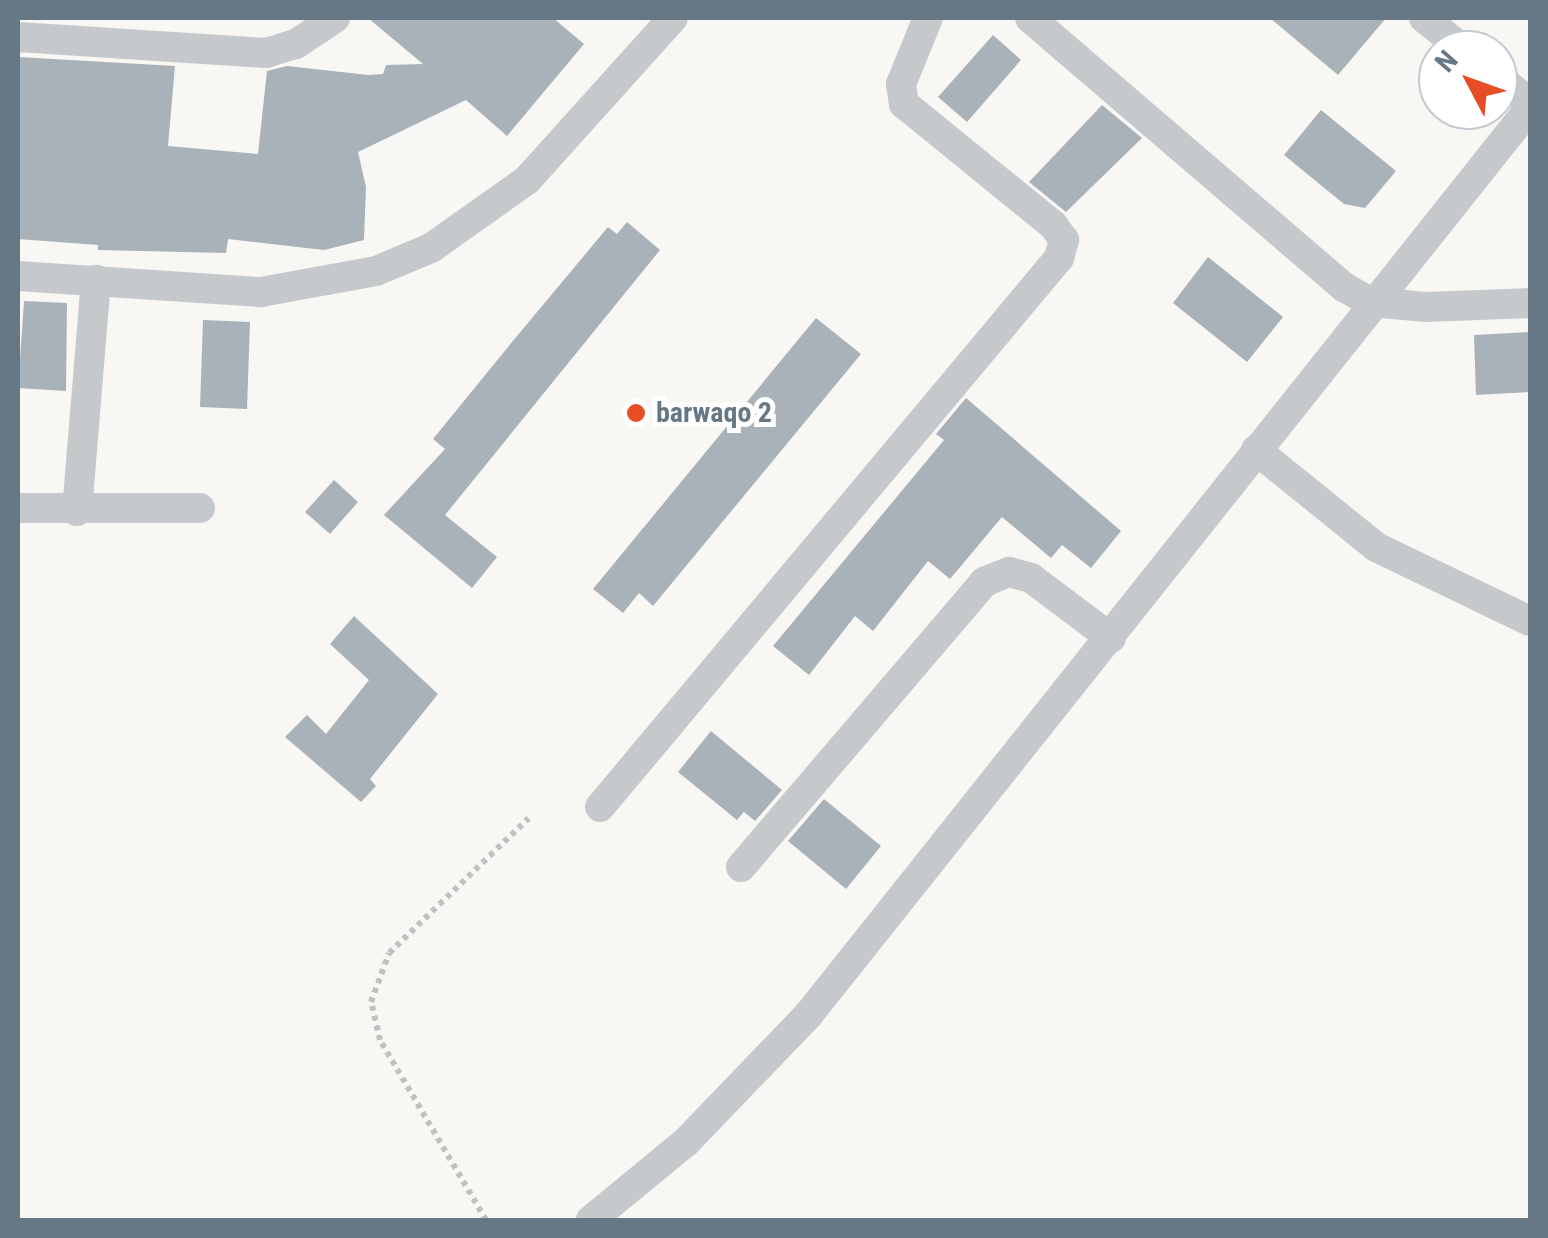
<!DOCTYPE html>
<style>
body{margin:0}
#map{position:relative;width:1548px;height:1238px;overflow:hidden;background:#f8f7f4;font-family:"Roboto Condensed",sans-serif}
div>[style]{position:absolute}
.building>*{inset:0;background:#a9b2b8}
.path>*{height:6px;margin-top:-3px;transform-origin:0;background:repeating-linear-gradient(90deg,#bfc1c3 0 5px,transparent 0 10px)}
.street>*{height:30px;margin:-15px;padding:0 15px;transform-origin:15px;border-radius:15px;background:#c5c9cc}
.dots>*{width:28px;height:28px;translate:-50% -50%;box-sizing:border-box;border:5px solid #fff;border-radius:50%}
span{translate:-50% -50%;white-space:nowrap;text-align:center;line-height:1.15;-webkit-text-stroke:10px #fff;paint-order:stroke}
.poi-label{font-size:28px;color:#667886;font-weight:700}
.left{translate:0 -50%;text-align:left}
.frame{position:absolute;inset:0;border:20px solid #667886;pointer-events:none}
.north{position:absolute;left:1418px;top:30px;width:100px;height:100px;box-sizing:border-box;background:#fff;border:2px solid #c2c9cf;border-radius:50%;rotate:311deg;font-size:28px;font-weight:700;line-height:40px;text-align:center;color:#667886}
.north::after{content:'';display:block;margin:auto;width:35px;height:45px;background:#e74e25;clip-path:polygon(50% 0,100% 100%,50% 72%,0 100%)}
</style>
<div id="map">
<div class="building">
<div style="clip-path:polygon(368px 18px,553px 18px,584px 44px,507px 136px,466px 100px,358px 152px,366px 187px,364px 240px,324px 250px,228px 239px,226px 253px,98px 250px,98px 245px,18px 239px,18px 57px,175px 66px,168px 146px,258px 154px,267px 71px,287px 66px,368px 75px,383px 74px,386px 65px,423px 64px)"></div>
<div style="clip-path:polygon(1270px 18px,1386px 18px,1338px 75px)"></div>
<div style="clip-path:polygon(993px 35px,1021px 60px,967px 122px,938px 97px)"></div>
<div style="clip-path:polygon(1102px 105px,1142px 138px,1066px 212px,1029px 182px)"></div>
<div style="clip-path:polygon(1321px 110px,1396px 171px,1365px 208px,1344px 204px,1284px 155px)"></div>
<div style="clip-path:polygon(627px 222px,660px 250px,445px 515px,497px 557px,472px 588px,384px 515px,445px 449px,433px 439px,512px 342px,608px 227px,617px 234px)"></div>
<div style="clip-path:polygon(1208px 257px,1283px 317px,1247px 362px,1173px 303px)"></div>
<div style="clip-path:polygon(24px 301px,67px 303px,66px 391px,18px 388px)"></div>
<div style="clip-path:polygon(816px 318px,861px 354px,653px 606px,639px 593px,623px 613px,593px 589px)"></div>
<div style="clip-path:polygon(203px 320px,250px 322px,247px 409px,200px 407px)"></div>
<div style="clip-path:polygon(1530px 332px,1530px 392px,1476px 395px,1474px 335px)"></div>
<div style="clip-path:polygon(966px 398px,1121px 531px,1091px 568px,1062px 545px,1051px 558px,1002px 517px,950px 579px,928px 561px,873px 631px,855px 616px,809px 675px,773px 646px,944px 440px,936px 434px)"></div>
<div style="clip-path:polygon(334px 480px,358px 502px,330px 534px,305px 512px)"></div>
<div style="clip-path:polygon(354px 616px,438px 694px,370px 779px,376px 786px,361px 802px,285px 737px,307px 715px,326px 734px,369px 680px,330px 644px)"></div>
<div style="clip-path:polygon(711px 731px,782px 790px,755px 821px,744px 812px,737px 820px,678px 772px)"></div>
<div style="clip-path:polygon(824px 799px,881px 846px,846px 889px,788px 841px)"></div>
</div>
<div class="path">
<div style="left:486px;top:1220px;width:209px;rotate:-120.5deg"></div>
<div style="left:380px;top:1040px;width:39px;rotate:-103deg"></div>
<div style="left:371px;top:1002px;width:52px;rotate:-69.8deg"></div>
<div style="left:389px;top:953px;width:194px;rotate:-44deg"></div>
</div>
<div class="street">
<div style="left:1030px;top:18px;width:413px;rotate:40.6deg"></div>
<div style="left:1344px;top:287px;width:30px;rotate:30deg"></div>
<div style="left:1370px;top:302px;width:56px;rotate:5.1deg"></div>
<div style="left:1426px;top:307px;width:104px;rotate:-2.2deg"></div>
<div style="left:1424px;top:18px;width:51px;rotate:38.7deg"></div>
<div style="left:18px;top:37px;width:249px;rotate:3.7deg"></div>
<div style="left:266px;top:53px;width:31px;rotate:-17deg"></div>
<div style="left:296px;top:44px;width:47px;rotate:-33.7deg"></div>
<div style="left:1498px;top:77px;width:41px;rotate:39.1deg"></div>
<div style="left:18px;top:276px;width:244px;rotate:3.8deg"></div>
<div style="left:261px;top:292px;width:117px;rotate:-10.3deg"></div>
<div style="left:376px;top:271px;width:60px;rotate:-22.7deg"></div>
<div style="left:431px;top:248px;width:118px;rotate:-35.3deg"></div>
<div style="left:527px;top:180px;width:218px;rotate:-48deg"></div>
<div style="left:1256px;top:450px;width:154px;rotate:38.9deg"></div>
<div style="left:1376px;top:547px;width:171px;rotate:25.7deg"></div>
<div style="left:18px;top:508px;width:182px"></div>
<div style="left:77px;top:511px;width:232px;rotate:-85.3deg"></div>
<div style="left:600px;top:807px;width:716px;rotate:-50.1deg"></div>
<div style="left:1059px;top:258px;width:19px;rotate:-74deg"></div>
<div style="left:1064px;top:240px;width:19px;rotate:-126deg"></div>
<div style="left:1053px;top:225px;width:192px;rotate:-140.9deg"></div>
<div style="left:904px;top:104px;width:20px;rotate:-99deg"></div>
<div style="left:901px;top:84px;width:71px;rotate:-67.8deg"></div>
<div style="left:741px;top:867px;width:375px;rotate:-49.5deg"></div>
<div style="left:984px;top:582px;width:27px;rotate:-22deg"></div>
<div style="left:1009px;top:572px;width:23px;rotate:15deg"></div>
<div style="left:1031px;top:578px;width:100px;rotate:36.9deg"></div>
<div style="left:591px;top:1220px;width:123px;rotate:-39.4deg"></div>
<div style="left:686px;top:1142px;width:178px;rotate:-46.1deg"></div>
<div style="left:809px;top:1014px;width:1158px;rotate:-51.49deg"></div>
</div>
<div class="dots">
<div style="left:636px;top:413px;background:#e74e25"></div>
</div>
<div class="poi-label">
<span class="left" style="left:656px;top:413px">barwaqo 2</span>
</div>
<div class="frame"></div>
<div class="north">N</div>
</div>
